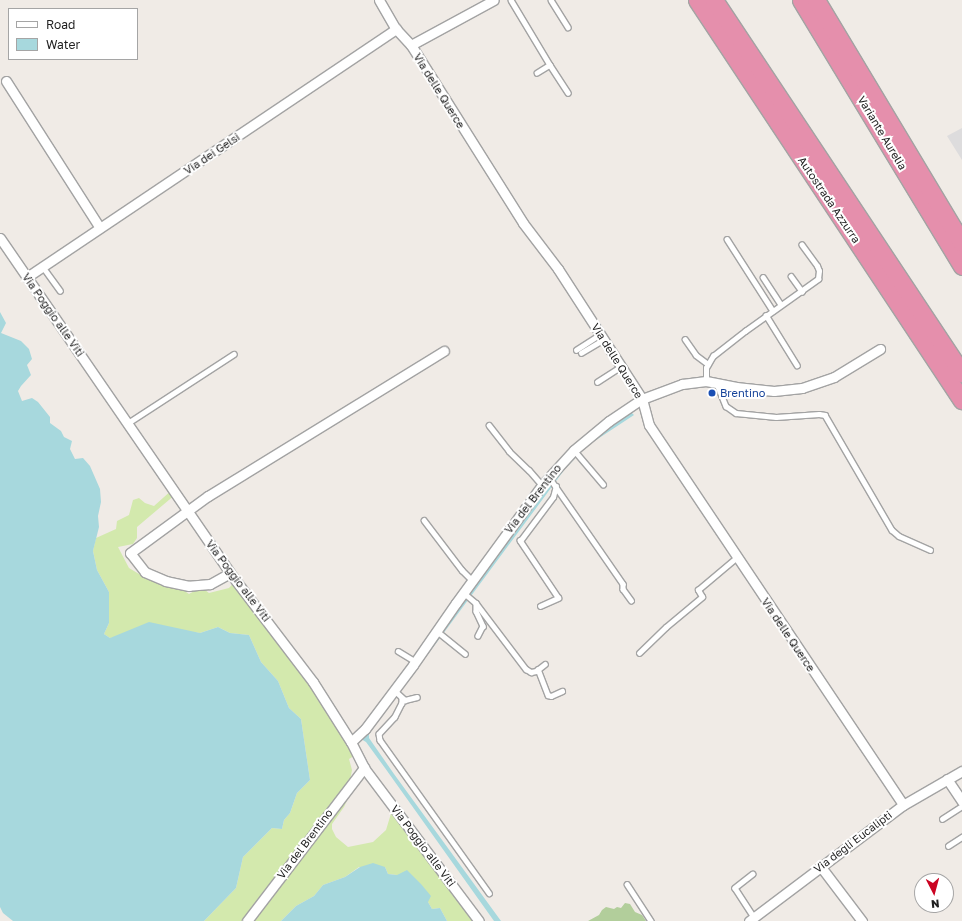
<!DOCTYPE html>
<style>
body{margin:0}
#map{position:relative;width:962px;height:921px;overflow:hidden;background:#f0ebe6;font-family:"Golos Text",sans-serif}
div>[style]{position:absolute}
.residential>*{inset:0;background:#dddcdd}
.grass>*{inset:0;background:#d3e9ad}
.forest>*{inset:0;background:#b2ce9b}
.water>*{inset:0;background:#a7d8dd}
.roads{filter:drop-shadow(1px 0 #a3a3a3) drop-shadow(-1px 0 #a3a3a3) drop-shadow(0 1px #a3a3a3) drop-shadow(0 -1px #a3a3a3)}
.lane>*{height:4.5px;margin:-2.25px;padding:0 2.25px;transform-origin:2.25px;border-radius:2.25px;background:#fff}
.street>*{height:9px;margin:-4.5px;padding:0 4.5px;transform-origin:4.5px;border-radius:4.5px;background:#fff}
.highway>*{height:17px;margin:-8.5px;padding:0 8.5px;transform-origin:8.5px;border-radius:8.5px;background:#e58fac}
.dots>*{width:11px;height:11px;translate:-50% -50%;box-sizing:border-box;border:2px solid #fff;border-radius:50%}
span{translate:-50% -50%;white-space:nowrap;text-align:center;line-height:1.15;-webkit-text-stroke:4px #fff;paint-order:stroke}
.street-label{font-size:11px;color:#1f1f1f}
.transit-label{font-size:11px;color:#164399}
.left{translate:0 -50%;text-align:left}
.legend{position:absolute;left:8px;top:8px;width:130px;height:52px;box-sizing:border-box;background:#fff;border:1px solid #a5a5a5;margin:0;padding:5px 7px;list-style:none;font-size:12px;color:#1f1f1f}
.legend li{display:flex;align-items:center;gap:8px;height:20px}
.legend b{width:20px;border:1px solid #a5a5a5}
.north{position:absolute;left:914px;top:873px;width:40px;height:40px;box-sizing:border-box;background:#fff;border:1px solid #a5a5a5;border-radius:50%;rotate:174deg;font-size:11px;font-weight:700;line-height:16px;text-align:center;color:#1f1f1f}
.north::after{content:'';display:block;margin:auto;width:14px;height:18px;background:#cb0422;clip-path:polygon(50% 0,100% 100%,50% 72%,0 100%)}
</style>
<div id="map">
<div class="residential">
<div style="clip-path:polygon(962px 128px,962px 160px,947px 136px)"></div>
</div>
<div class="grass">
<div style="clip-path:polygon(173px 489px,176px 494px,137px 527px,137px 538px,133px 544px,118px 547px,129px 568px,149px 580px,152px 579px,171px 587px,180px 588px,189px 594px,198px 589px,205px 590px,209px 593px,229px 588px,236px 580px,313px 682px,357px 754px,349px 759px,352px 770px,349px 786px,351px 792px,344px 807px,332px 824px,332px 829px,336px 837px,348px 847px,373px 842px,386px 830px,393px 807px,479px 921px,447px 921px,440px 908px,432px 909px,428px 902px,397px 875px,388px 874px,385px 867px,359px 867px,345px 877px,323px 885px,314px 896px,296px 906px,281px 921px,204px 921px,236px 888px,243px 857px,272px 828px,282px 829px,284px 820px,290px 813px,297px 793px,310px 780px,301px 719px,289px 708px,278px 681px,261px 662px,249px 635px,230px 633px,218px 627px,200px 633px,184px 631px,110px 638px,104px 634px,109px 623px,109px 592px,97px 570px,93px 551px,96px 538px,116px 529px,117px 521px,129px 515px,133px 500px,139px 498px,145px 503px,154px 506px)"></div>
</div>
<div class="forest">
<div style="clip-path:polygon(625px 903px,630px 904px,635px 912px,642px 915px,646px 921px,588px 921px,599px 915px,602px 910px,606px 907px,614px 909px,617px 907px,621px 908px)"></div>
</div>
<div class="water">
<div style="clip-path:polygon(0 312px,6px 323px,1px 333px,21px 341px,29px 349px,32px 359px,27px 365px,31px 375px,21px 386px,18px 391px,22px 401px,32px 398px,38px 402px,50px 417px,50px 423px,61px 431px,64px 437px,72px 441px,70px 449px,75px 459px,83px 458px,90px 466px,100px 489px,101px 502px,98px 516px,99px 527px,93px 551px,97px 570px,109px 592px,109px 623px,104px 634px,110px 638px,149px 622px,200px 633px,218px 627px,230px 633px,249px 635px,261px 662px,278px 681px,289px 708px,301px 719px,310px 780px,297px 793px,290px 813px,284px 820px,282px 829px,272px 828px,243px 857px,236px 888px,204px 921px,13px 921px,3px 913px,0 907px)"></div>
<div style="clip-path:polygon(631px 412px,634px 415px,587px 446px,565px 469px,369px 734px,369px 738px,394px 774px,501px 921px,494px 921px,385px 768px,366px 742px,361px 739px,565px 465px,586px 444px)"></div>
<div style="clip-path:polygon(373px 863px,385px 867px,388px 874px,397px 875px,407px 870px,421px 884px,431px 896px,428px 902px,432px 909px,440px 908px,447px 921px,281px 921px,296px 906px,314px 896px,323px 885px,345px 877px,360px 867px)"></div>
</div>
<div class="roads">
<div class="lane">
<div style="left:511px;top:0;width:76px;rotate:59deg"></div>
<div style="left:550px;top:65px;width:15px;rotate:148deg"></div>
<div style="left:551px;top:0;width:32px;rotate:58deg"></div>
<div style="left:550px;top:65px;width:33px;rotate:57deg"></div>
<div style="left:727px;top:239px;width:85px;rotate:57.4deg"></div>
<div style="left:43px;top:267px;width:29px;rotate:54deg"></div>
<div style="left:791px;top:276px;width:19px;rotate:54deg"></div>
<div style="left:763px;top:277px;width:33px;rotate:57deg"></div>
<div style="left:766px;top:315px;width:59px;rotate:58.2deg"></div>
<div style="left:685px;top:339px;width:19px;rotate:55deg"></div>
<div style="left:696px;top:355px;width:15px;rotate:37deg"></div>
<div style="left:576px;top:350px;width:27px;rotate:-33deg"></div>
<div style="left:581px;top:353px;width:26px;rotate:-31deg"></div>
<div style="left:706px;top:381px;width:13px;rotate:-90deg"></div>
<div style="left:706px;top:368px;width:14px;rotate:-60deg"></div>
<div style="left:713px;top:356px;width:41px;rotate:-38deg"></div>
<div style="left:745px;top:331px;width:90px;rotate:-35.5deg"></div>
<div style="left:818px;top:279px;width:8px;rotate:-83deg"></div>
<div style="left:819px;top:271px;width:5px;rotate:-112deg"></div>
<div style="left:817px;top:266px;width:26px;rotate:-126deg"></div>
<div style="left:597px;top:382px;width:27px;rotate:-33deg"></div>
<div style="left:717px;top:384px;width:24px;rotate:68deg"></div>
<div style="left:726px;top:406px;width:12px;rotate:35deg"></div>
<div style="left:736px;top:413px;width:40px;rotate:5.7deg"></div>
<div style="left:776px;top:417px;width:43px;rotate:-4deg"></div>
<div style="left:819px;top:414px;width:6px;rotate:9deg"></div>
<div style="left:825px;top:415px;width:133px;rotate:59.8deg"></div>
<div style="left:892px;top:530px;width:9px;rotate:41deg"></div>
<div style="left:899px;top:536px;width:34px;rotate:24deg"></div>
<div style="left:128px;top:423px;width:126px;rotate:-33.1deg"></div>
<div style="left:489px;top:425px;width:33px;rotate:52deg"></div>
<div style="left:509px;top:451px;width:28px;rotate:44deg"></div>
<div style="left:529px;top:470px;width:20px;rotate:49deg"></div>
<div style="left:574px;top:450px;width:45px;rotate:49.5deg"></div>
<div style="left:549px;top:477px;width:130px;rotate:55.3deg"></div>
<div style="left:623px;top:584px;width:5px;rotate:90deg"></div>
<div style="left:623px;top:589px;width:14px;rotate:54deg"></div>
<div style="left:424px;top:520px;width:63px;rotate:52.8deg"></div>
<div style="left:462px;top:570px;width:14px;rotate:45deg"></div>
<div style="left:464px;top:593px;width:16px;rotate:40deg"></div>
<div style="left:476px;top:603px;width:83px;rotate:52.9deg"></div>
<div style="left:526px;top:669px;width:6px;rotate:31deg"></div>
<div style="left:531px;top:672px;width:5px;rotate:-11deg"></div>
<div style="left:536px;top:671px;width:11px;rotate:-38deg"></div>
<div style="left:476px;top:603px;width:8px;rotate:90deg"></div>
<div style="left:476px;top:611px;width:17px;rotate:65deg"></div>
<div style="left:483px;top:626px;width:11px;rotate:117deg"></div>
<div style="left:540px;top:606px;width:20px;rotate:-24deg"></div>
<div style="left:558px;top:598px;width:69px;rotate:-123.7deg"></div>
<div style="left:520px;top:541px;width:55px;rotate:-53.1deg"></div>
<div style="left:553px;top:497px;width:11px;rotate:-75deg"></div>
<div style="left:437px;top:631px;width:36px;rotate:39deg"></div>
<div style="left:398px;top:651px;width:21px;rotate:31deg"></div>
<div style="left:639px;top:653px;width:37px;rotate:-44deg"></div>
<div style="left:666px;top:627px;width:47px;rotate:-39.8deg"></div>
<div style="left:702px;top:597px;width:8px;rotate:-120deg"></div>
<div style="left:698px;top:590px;width:50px;rotate:-40.1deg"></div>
<div style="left:538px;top:669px;width:28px;rotate:69deg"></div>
<div style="left:548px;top:695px;width:3px;rotate:18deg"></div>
<div style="left:551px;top:696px;width:12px;rotate:-24deg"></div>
<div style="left:394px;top:690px;width:15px;rotate:42deg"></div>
<div style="left:405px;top:700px;width:12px;rotate:-14deg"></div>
<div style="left:402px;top:698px;width:5px;rotate:90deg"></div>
<div style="left:402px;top:703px;width:16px;rotate:117deg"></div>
<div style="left:395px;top:717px;width:23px;rotate:133deg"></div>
<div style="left:379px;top:734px;width:6px;rotate:81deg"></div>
<div style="left:380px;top:740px;width:188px;rotate:54.5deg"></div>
<div style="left:942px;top:819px;width:24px;rotate:-33deg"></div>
<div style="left:948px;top:846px;width:17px;rotate:-33deg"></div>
<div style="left:753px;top:874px;width:23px;rotate:142deg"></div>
<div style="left:735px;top:888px;width:35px;rotate:57deg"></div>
<div style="left:627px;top:884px;width:44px;rotate:57deg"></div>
</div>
<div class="street">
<div style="left:379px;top:0;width:34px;rotate:60deg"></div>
<div style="left:396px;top:29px;width:22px;rotate:47deg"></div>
<div style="left:411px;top:45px;width:210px;rotate:57.8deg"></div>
<div style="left:523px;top:223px;width:58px;rotate:52.7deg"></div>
<div style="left:558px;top:269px;width:155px;rotate:57.1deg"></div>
<div style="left:642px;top:399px;width:27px;rotate:75deg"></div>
<div style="left:649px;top:425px;width:457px;rotate:56.2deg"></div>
<div style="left:411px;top:45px;width:94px;rotate:-28.5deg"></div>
<div style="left:6px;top:81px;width:174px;rotate:57.4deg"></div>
<div style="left:0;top:238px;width:406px;rotate:55.5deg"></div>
<div style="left:230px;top:573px;width:137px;rotate:52.7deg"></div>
<div style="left:313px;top:682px;width:71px;rotate:57.7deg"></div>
<div style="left:351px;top:742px;width:29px;rotate:63deg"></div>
<div style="left:364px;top:768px;width:191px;rotate:53.1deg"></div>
<div style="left:27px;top:277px;width:445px;rotate:-33.9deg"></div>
<div style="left:230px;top:573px;width:23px;rotate:151deg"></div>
<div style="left:210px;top:584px;width:21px;rotate:175deg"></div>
<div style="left:189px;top:586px;width:24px;rotate:-168deg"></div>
<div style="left:166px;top:581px;width:23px;rotate:-157deg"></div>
<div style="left:145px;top:572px;width:24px;rotate:-128deg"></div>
<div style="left:130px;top:553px;width:97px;rotate:-36.2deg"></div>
<div style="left:208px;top:496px;width:277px;rotate:-31.6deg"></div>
<div style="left:351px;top:742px;width:19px;rotate:-43deg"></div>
<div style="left:365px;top:729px;width:80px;rotate:-53.1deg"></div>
<div style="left:413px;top:665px;width:75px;rotate:-55.3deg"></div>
<div style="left:456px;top:603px;width:146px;rotate:-53.9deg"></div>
<div style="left:542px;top:485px;width:47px;rotate:-47.6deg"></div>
<div style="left:574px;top:450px;width:45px;rotate:-39.6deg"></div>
<div style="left:609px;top:421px;width:40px;rotate:-34deg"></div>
<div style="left:642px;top:399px;width:43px;rotate:-20.6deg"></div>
<div style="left:682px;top:384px;width:24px;rotate:-7deg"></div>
<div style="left:706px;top:381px;width:31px;rotate:11deg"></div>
<div style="left:736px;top:387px;width:38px;rotate:6deg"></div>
<div style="left:774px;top:391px;width:28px;rotate:-6deg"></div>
<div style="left:802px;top:388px;width:34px;rotate:-19deg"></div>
<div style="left:834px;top:377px;width:54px;rotate:-31.3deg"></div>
<div style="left:947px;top:779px;width:27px;rotate:56deg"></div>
<div style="left:821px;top:867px;width:68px;rotate:52.8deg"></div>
<div style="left:247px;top:921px;width:193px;rotate:-52.6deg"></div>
<div style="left:749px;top:921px;width:193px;rotate:-37deg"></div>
<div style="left:903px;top:805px;width:68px;rotate:-30deg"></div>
</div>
<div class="highway">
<div style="left:697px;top:0;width:480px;rotate:56.5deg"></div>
<div style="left:714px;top:0;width:448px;rotate:56.4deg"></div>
<div style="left:801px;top:0;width:311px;rotate:58.8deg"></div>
<div style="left:816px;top:0;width:283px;rotate:59deg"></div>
</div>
</div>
<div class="dots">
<div style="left:712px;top:393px;background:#1a4fb4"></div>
</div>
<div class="street-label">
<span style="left:439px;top:91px;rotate:58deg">Via delle Querce</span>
<span style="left:882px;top:133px;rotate:59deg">Variante Aurelia</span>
<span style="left:212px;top:154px;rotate:-34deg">Via dei Gelsi</span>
<span style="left:829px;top:200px;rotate:56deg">Autostrada Azzurra</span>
<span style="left:53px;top:315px;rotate:55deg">Via Poggio alle Viti</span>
<span style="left:617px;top:361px;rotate:58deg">Via delle Querce</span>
<span style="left:533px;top:499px;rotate:-52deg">Via del Brentino</span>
<span style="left:238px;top:581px;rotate:53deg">Via Poggio alle Viti</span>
<span style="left:788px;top:635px;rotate:56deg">Via delle Querce</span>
<span style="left:853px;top:842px;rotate:-37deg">Via degli Eucalipti</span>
<span style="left:305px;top:844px;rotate:-53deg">Via del Brentino</span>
<span style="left:423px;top:846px;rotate:53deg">Via Poggio alle Viti</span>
</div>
<div class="transit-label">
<span class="left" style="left:720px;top:393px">Brentino</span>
</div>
<ul class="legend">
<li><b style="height:5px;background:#fff"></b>Road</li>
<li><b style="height:11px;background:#a7d8dd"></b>Water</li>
</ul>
<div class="north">N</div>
</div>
